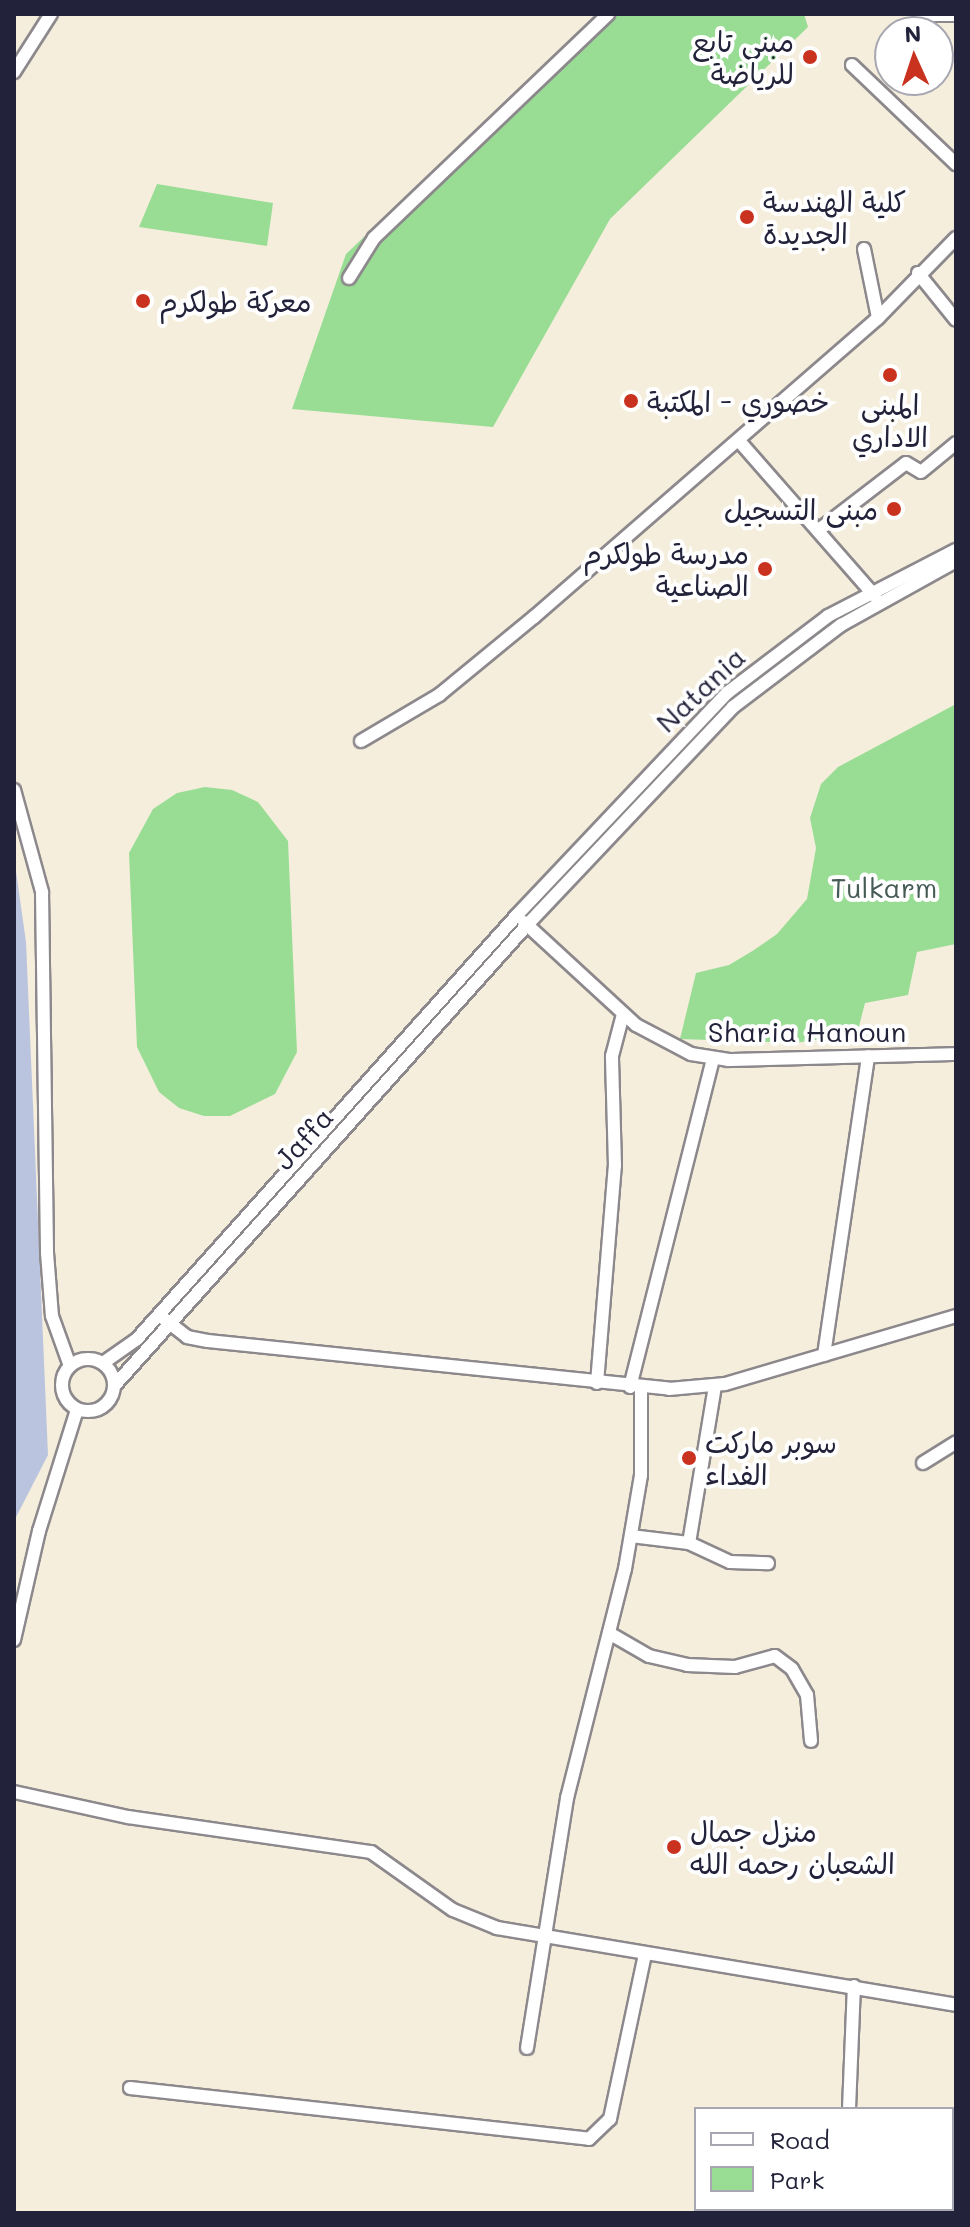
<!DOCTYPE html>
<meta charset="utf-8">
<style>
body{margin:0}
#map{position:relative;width:970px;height:2227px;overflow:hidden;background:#f5eedc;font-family:Mali,"Playpen Sans Arabic",sans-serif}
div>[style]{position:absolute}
.industrial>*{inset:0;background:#bac4de}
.green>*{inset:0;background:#99dd95}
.roads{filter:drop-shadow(2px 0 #8c888c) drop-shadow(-2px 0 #8c888c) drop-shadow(0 2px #8c888c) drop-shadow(0 -2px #8c888c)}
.minor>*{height:12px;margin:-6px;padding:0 6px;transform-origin:6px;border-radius:6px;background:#fff}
.minor>.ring{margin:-6px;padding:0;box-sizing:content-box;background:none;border:12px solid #fff;border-radius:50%}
.dots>*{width:22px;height:22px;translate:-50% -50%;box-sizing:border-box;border:4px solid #fff;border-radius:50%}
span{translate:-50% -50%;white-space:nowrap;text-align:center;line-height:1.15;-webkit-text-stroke:8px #fff;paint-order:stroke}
.poi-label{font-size:28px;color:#22223b}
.right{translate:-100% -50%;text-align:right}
.left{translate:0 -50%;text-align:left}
.street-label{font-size:28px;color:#22223b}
.park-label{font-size:28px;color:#465a56}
.frame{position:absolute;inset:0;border:16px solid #22223b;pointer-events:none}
.legend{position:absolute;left:694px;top:2107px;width:260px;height:104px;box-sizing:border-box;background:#fff;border:2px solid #a7a7b1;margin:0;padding:10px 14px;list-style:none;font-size:24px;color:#22223b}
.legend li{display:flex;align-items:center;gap:16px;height:40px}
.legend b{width:40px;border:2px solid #a7a7b1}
.north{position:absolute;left:874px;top:16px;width:80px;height:80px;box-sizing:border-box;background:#fff;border:2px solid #a7a7b1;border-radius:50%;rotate:357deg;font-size:22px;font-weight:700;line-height:32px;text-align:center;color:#22223b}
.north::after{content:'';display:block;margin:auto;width:28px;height:36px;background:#c8321e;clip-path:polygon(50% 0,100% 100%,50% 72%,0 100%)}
</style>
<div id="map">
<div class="industrial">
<div style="clip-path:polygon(14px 857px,26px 942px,48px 1455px,14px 1521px)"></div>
</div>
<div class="green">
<div style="clip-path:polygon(611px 14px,804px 14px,808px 27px,610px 219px,493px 427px,292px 409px,346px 254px,500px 108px)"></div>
<div style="clip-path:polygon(157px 184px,273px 203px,267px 246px,139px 227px)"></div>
<div style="clip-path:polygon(956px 704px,956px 944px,917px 952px,908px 995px,865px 1003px,857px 1034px,795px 1043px,680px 1039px,696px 973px,729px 965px,754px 950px,777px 934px,807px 899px,816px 848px,810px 818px,821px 784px,838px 767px)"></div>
<div style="clip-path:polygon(205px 787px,232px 790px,258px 802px,288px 841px,297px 1052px,275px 1094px,230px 1116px,204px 1116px,179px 1108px,159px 1092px,137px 1047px,129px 853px,153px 809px,177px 793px)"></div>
</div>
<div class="roads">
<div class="minor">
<div style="left:919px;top:15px;width:37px"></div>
<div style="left:852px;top:65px;width:144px;rotate:43.6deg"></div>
<div style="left:14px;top:72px;width:69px;rotate:-57.5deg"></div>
<div style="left:864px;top:249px;width:70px;rotate:78.5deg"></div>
<div style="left:918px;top:273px;width:60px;rotate:51deg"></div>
<div style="left:349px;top:278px;width:47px;rotate:-58deg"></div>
<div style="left:374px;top:238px;width:324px;rotate:-43.7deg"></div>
<div style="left:740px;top:442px;width:205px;rotate:48.8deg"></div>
<div style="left:820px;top:529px;width:108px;rotate:-37.5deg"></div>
<div style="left:906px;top:463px;width:17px;rotate:31deg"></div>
<div style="left:921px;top:472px;width:45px;rotate:-39.6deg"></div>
<div style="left:361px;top:741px;width:91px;rotate:-30.5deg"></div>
<div style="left:439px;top:695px;width:123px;rotate:-39.4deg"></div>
<div style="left:534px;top:617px;width:456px;rotate:-41deg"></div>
<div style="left:878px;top:318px;width:112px;rotate:-45.7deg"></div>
<div style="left:14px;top:790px;width:106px;rotate:74.6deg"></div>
<div style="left:42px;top:892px;width:361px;rotate:89.2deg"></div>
<div style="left:47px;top:1253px;width:63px;rotate:85.5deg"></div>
<div style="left:52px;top:1316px;width:53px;rotate:70.2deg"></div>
<div style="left:524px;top:922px;width:152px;rotate:42.6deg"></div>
<div style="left:636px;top:1025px;width:62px;rotate:27.8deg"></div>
<div style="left:691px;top:1054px;width:37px;rotate:9deg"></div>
<div style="left:728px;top:1060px;width:228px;rotate:-1.5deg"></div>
<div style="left:163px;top:1318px;width:31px;rotate:38deg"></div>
<div style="left:187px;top:1337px;width:21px;rotate:11deg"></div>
<div style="left:208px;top:1341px;width:463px;rotate:5.9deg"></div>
<div style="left:669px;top:1389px;width:56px;rotate:-5.1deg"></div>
<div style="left:725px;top:1384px;width:241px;rotate:-16.4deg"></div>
<div style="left:824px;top:1355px;width:302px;rotate:-81.6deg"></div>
<div class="ring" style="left:62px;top:1359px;width:40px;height:40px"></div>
<div style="left:103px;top:1363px;width:42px;rotate:-35.2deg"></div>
<div style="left:137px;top:1339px;width:569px;rotate:-48.13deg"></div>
<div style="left:517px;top:915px;width:306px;rotate:-46.6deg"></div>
<div style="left:727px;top:693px;width:127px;rotate:-37.3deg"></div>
<div style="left:828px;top:616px;width:144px;rotate:-27.3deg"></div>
<div style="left:597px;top:1383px;width:218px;rotate:-85.3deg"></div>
<div style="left:615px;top:1166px;width:110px;rotate:-91.6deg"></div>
<div style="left:612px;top:1056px;width:43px;rotate:-75.3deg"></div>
<div style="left:115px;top:1385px;width:618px;rotate:-48.15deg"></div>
<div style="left:527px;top:925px;width:300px;rotate:-46.6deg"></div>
<div style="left:733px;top:707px;width:136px;rotate:-37.2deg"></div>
<div style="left:841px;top:625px;width:132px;rotate:-29.1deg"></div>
<div style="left:630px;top:1387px;width:338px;rotate:-75.8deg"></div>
<div style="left:923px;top:1463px;width:39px;rotate:-32deg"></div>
<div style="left:631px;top:1536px;width:58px;rotate:6.9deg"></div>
<div style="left:689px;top:1543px;width:45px;rotate:24.9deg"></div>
<div style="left:730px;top:1562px;width:38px;rotate:2deg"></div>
<div style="left:689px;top:1543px;width:159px;rotate:-80.6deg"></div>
<div style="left:609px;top:1633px;width:46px;rotate:29.9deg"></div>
<div style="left:649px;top:1656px;width:39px;rotate:13deg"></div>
<div style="left:687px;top:1665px;width:48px;rotate:2.4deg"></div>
<div style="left:735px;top:1667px;width:41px;rotate:-15.4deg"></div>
<div style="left:775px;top:1656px;width:21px;rotate:37deg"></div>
<div style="left:792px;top:1669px;width:30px;rotate:60deg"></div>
<div style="left:807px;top:1695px;width:46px;rotate:85deg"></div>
<div style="left:14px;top:1640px;width:112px;rotate:-77.1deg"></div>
<div style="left:39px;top:1531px;width:127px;rotate:-72.6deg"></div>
<div style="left:14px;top:1792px;width:117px;rotate:12.4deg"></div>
<div style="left:128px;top:1817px;width:246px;rotate:8.2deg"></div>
<div style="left:371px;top:1852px;width:100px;rotate:35.3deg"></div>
<div style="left:453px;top:1910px;width:48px;rotate:22.2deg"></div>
<div style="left:497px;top:1928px;width:465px;rotate:9.5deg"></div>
<div style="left:527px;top:2048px;width:253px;rotate:-80.9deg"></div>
<div style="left:567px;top:1798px;width:236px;rotate:-75.8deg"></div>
<div style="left:625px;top:1569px;width:95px;rotate:-80.3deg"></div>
<div style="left:641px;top:1475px;width:87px;rotate:-90deg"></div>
<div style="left:130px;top:2088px;width:462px;rotate:6.3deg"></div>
<div style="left:589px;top:2139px;width:29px;rotate:-44deg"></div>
<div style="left:610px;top:2119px;width:169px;rotate:-78deg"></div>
<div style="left:849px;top:2109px;width:123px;rotate:-87.7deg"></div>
<div style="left:840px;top:2213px;width:4px;rotate:-90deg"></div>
</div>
</div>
<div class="dots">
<div style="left:810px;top:57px;background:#c8321e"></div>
<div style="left:747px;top:217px;background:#c8321e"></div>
<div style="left:143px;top:301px;background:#c8321e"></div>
<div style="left:890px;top:375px;background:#c8321e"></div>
<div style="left:631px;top:401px;background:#c8321e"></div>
<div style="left:894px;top:509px;background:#c8321e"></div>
<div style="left:765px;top:569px;background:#c8321e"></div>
<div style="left:689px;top:1458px;background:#c8321e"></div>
<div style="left:674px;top:1847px;background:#c8321e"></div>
</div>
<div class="poi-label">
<span class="right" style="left:794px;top:57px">مبنى تابع<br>للرياضة</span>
<span class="left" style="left:763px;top:217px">كلية الهندسة<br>الجديدة</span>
<span class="left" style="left:159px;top:301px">معركة طولكرم</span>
<span class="left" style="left:647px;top:401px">خصوري - المكتبة</span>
<span style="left:890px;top:420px">المبنى<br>الاداري</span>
<span class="right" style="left:878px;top:509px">مبنى التسجيل</span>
<span class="right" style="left:749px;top:569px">مدرسة طولكرم<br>الصناعية</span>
<span class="left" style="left:705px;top:1458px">سوبر ماركت<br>الفداء</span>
<span class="left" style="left:690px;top:1847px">منزل جمال<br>الشعبان رحمه الله</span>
</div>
<div class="street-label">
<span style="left:700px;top:689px;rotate:-43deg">Natania</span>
<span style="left:807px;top:1031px">Sharia Hanoun</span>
<span style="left:303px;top:1138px;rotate:-48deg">Jaffa</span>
</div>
<div class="park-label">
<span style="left:884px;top:887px">Tulkarm</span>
</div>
<div class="frame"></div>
<ul class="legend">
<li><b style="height:10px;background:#fff"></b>Road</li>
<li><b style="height:22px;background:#99dd95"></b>Park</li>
</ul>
<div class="north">N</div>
</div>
